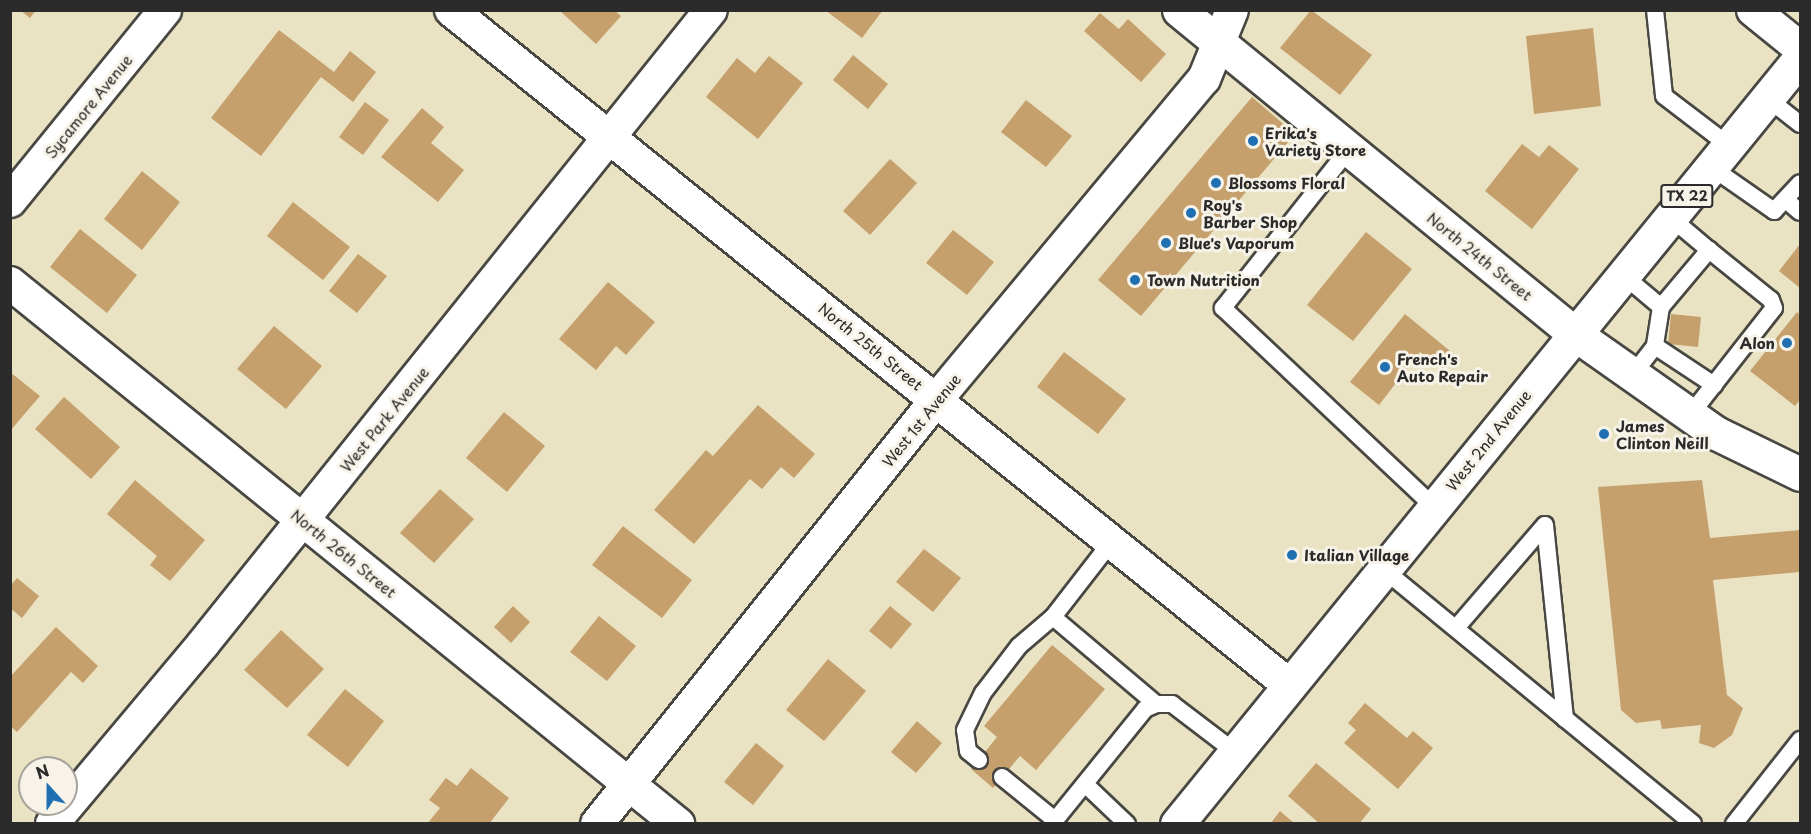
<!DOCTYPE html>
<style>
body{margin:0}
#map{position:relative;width:1811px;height:834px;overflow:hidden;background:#e9e3c3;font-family:"Playpen Sans",sans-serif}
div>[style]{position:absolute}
.building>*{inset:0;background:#c5a06d}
.roads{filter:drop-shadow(2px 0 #484742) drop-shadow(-2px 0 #484742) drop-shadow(0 2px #484742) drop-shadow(0 -2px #484742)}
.service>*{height:16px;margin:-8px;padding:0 8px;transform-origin:8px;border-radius:8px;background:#fff}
.minor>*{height:32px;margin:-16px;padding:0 16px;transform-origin:16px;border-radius:16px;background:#fff}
.tertiary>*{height:33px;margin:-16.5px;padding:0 16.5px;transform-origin:16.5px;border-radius:16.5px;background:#fff}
.primary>*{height:33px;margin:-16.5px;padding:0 16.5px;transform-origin:16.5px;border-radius:16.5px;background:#fff}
.dots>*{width:16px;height:16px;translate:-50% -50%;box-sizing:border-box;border:3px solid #f7f3e8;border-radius:50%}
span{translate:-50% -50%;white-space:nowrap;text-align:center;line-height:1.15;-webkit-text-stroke:6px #f7f3e8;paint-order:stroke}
.shield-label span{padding:2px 4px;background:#f7f3e8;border:2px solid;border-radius:4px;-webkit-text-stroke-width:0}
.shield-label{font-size:14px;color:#2b2b2b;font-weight:700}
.street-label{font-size:15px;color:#2b2b2b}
.poi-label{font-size:15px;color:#2b2b2b;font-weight:700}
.left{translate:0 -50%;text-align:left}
.right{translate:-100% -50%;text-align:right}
.frame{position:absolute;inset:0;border:12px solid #2b2b2b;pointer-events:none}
.north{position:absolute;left:18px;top:756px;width:60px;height:60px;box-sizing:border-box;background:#f7f3e8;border:2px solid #a5a39c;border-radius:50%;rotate:339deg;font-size:16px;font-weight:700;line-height:24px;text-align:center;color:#2b2b2b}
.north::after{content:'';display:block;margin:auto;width:21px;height:27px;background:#1f6fb2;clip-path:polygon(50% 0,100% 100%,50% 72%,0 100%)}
</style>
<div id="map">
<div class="building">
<div style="clip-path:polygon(20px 10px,36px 10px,30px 18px)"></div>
<div style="clip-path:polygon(559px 10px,614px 10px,621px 16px,596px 44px)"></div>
<div style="clip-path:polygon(825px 10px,883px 10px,862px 38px)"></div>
<div style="clip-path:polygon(1311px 10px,1372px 55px,1340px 95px,1280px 48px)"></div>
<div style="clip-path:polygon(1100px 13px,1119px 29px,1128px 19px,1166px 54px,1141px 82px,1084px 31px)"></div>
<div style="clip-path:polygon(1593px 28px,1601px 106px,1534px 114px,1526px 36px)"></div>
<div style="clip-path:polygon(279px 30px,334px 72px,350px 51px,376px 72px,353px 102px,321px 77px,261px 156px,211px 118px)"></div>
<div style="clip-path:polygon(853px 55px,888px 84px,868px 109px,833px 80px)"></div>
<div style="clip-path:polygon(769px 56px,803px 83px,758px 139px,706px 97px,737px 58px,755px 73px)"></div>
<div style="clip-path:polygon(1252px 97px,1295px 134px,1141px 316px,1098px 280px)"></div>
<div style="clip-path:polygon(1026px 100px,1072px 136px,1046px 167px,1001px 132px)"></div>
<div style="clip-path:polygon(365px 102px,389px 120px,363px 155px,339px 137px)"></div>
<div style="clip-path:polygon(422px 108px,444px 127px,431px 143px,464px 170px,438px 202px,381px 157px)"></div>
<div style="clip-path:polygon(1522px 144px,1539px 157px,1549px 145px,1579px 169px,1532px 229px,1485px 191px)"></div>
<div style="clip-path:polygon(890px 159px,917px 183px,870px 235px,843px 211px)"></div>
<div style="clip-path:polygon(142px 171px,180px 202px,142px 250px,104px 219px)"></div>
<div style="clip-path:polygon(293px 202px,350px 247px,323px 280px,267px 236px)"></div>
<div style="clip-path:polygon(80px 229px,137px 275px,107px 313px,50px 267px)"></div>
<div style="clip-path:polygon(953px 230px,994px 262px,967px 295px,926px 263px)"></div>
<div style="clip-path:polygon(1366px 232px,1412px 269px,1353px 341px,1307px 305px)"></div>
<div style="clip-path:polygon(1800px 244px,1800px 288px,1779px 271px)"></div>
<div style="clip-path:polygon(358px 254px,387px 276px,357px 313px,329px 291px)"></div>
<div style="clip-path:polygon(608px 282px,655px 322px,626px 355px,616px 346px,596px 370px,559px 339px)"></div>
<div style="clip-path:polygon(1797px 312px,1800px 315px,1800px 400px,1795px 406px,1750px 371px)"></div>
<div style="clip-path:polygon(1405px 314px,1455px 355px,1443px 370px,1420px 352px,1379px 405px,1350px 382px)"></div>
<div style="clip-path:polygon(1671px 314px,1701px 317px,1698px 347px,1668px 344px)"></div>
<div style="clip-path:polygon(274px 326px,322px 366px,286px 409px,237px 369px)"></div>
<div style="clip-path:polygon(1064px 352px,1126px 399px,1098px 434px,1037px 387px)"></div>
<div style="clip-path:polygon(10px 372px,40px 396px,10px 431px)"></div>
<div style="clip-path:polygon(64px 397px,120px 447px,91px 479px,35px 429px)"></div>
<div style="clip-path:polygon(758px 405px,815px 454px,794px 478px,781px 467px,762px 489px,750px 479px,694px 544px,654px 510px,706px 450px,713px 456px)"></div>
<div style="clip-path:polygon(504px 412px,545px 446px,507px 492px,466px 458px)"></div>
<div style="clip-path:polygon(135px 480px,205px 540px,170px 581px,150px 565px,157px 556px,107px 514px)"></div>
<div style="clip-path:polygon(1702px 480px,1710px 538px,1800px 530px,1800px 572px,1713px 580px,1727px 695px,1743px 708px,1732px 735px,1714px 748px,1699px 743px,1701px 725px,1662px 729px,1660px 720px,1636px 723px,1621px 710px,1598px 487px)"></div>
<div style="clip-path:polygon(440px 489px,474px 519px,434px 563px,400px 533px)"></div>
<div style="clip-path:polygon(623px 526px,692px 580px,662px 618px,592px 565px)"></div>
<div style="clip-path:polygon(924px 549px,961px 578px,933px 612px,896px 582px)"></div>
<div style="clip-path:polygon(17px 578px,39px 596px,22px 618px,10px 608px,10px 586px)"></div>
<div style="clip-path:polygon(513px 606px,530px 622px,511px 643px,494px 627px)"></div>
<div style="clip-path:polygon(890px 606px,912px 624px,891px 649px,869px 631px)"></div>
<div style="clip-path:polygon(599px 616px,636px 646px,607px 681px,570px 652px)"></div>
<div style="clip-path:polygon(56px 627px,98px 666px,83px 683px,71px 672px,17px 732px,10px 726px,10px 677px)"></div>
<div style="clip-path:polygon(281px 630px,324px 669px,287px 708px,244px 670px)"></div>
<div style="clip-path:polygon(1052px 645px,1105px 689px,1036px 770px,1020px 756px,993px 788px,971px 769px,997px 737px,984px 726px)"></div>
<div style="clip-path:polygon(828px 659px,866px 691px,824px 741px,786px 710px)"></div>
<div style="clip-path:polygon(345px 689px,384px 721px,348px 767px,307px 735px)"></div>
<div style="clip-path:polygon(1365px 703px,1407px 738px,1413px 731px,1433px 748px,1398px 789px,1344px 743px,1356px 730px,1348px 723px)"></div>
<div style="clip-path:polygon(917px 721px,942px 743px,916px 773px,891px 752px)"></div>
<div style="clip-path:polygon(756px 743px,784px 766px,753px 805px,724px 782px)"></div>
<div style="clip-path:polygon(1316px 763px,1371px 809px,1359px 824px,1320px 824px,1288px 796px)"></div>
<div style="clip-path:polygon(471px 768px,509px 798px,489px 824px,427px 824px,440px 808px,429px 800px,446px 778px,457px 786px)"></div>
<div style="clip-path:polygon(1280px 811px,1295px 824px,1270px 824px)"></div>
</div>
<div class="roads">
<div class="service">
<div style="left:1655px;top:10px;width:86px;rotate:84deg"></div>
<div style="left:1664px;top:96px;width:81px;rotate:37.4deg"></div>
<div style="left:1767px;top:98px;width:42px;rotate:38.2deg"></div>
<div style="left:1349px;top:149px;width:203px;rotate:128.4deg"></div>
<div style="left:1223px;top:308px;width:290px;rotate:43.3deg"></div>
<div style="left:1711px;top:167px;width:77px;rotate:34.9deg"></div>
<div style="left:1774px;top:211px;width:38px;rotate:-47deg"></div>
<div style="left:1786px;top:200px;width:18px;rotate:41deg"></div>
<div style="left:1623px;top:275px;width:50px;rotate:40.1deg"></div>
<div style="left:1661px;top:307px;width:39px;rotate:99deg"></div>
<div style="left:1655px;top:346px;width:36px;rotate:128deg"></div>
<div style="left:1661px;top:307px;width:75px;rotate:-49.9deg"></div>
<div style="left:1709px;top:250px;width:51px;rotate:-139.8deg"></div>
<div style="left:1655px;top:346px;width:71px;rotate:33.5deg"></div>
<div style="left:1690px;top:415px;width:136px;rotate:-51.9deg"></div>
<div style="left:1774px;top:308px;width:9px;rotate:-111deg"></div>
<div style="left:1771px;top:300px;width:80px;rotate:-141.1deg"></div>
<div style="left:1112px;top:541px;width:96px;rotate:127.8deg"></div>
<div style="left:1053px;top:617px;width:135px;rotate:40.2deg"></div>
<div style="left:1383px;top:569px;width:401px;rotate:39.4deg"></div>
<div style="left:1456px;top:628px;width:136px;rotate:-49.2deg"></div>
<div style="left:1545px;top:525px;width:195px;rotate:84.1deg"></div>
<div style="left:979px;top:760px;width:14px;rotate:-141deg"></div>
<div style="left:968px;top:751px;width:21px;rotate:-98deg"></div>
<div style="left:965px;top:730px;width:41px;rotate:-64.1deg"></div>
<div style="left:983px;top:693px;width:59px;rotate:-52.5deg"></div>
<div style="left:1019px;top:646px;width:45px;rotate:-40.5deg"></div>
<div style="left:1002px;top:777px;width:68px;rotate:39.1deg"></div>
<div style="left:1085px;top:784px;width:58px;rotate:43.6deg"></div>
<div style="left:1052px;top:824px;width:148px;rotate:-51deg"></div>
<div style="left:1145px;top:709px;width:12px;rotate:-24deg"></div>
<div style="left:1156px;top:704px;width:16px"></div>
<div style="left:1172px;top:704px;width:79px;rotate:37.3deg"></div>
<div style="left:1734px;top:824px;width:107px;rotate:-51.8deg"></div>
</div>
<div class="minor">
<div style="left:451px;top:10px;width:1076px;rotate:38.85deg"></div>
<div style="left:1753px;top:10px;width:60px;rotate:39deg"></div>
<div style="left:10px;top:201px;width:246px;rotate:-50.9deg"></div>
<div style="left:10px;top:283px;width:860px;rotate:39deg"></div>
<div style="left:52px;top:824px;width:235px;rotate:-50deg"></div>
<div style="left:203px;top:644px;width:812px;rotate:-51.3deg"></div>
<div style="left:597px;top:824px;width:544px;rotate:-51.34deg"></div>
<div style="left:937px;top:399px;width:417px;rotate:-50.2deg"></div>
<div style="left:1204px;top:79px;width:74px;rotate:-67.9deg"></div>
</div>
<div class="tertiary">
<div style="left:1179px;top:10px;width:512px;rotate:39.29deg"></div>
<div style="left:1575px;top:334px;width:172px;rotate:35.1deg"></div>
<div style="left:1716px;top:433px;width:93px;rotate:26deg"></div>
</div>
<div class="primary">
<div style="left:1177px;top:824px;width:987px;rotate:-50.88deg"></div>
</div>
</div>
<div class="dots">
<div style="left:1253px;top:141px;background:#1f6fb2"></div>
<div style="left:1216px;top:183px;background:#1f6fb2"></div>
<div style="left:1191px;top:213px;background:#1f6fb2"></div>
<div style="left:1166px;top:243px;background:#1f6fb2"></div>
<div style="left:1135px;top:280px;background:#1f6fb2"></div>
<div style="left:1787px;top:343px;background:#1f6fb2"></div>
<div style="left:1385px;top:367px;background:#1f6fb2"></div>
<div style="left:1604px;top:434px;background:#1f6fb2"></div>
<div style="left:1292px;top:555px;background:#1f6fb2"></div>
</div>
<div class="shield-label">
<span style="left:1687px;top:196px">TX 22</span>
</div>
<div class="street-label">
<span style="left:88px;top:106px;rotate:-51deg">Sycamore Avenue</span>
<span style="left:1480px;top:256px;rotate:39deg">North 24th Street</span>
<span style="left:871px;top:346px;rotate:39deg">North 25th Street</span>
<span style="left:384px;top:419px;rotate:-51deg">West Park Avenue</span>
<span style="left:921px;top:420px;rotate:-51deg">West 1st Avenue</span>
<span style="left:1488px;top:440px;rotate:-51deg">West 2nd Avenue</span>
<span style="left:344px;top:553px;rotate:39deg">North 26th Street</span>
</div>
<div class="poi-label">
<span class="left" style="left:1265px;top:141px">Erika's<br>Variety Store</span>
<span class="left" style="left:1228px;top:183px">Blossoms Floral</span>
<span class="left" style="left:1203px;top:213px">Roy's<br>Barber Shop</span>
<span class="left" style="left:1178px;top:243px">Blue's Vaporum</span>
<span class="left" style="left:1147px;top:280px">Town Nutrition</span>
<span class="right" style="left:1775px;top:343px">Alon</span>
<span class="left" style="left:1397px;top:367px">French's<br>Auto Repair</span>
<span class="left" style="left:1616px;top:434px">James<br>Clinton Neill</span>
<span class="left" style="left:1304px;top:555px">Italian Village</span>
</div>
<div class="frame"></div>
<div class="north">N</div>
</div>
